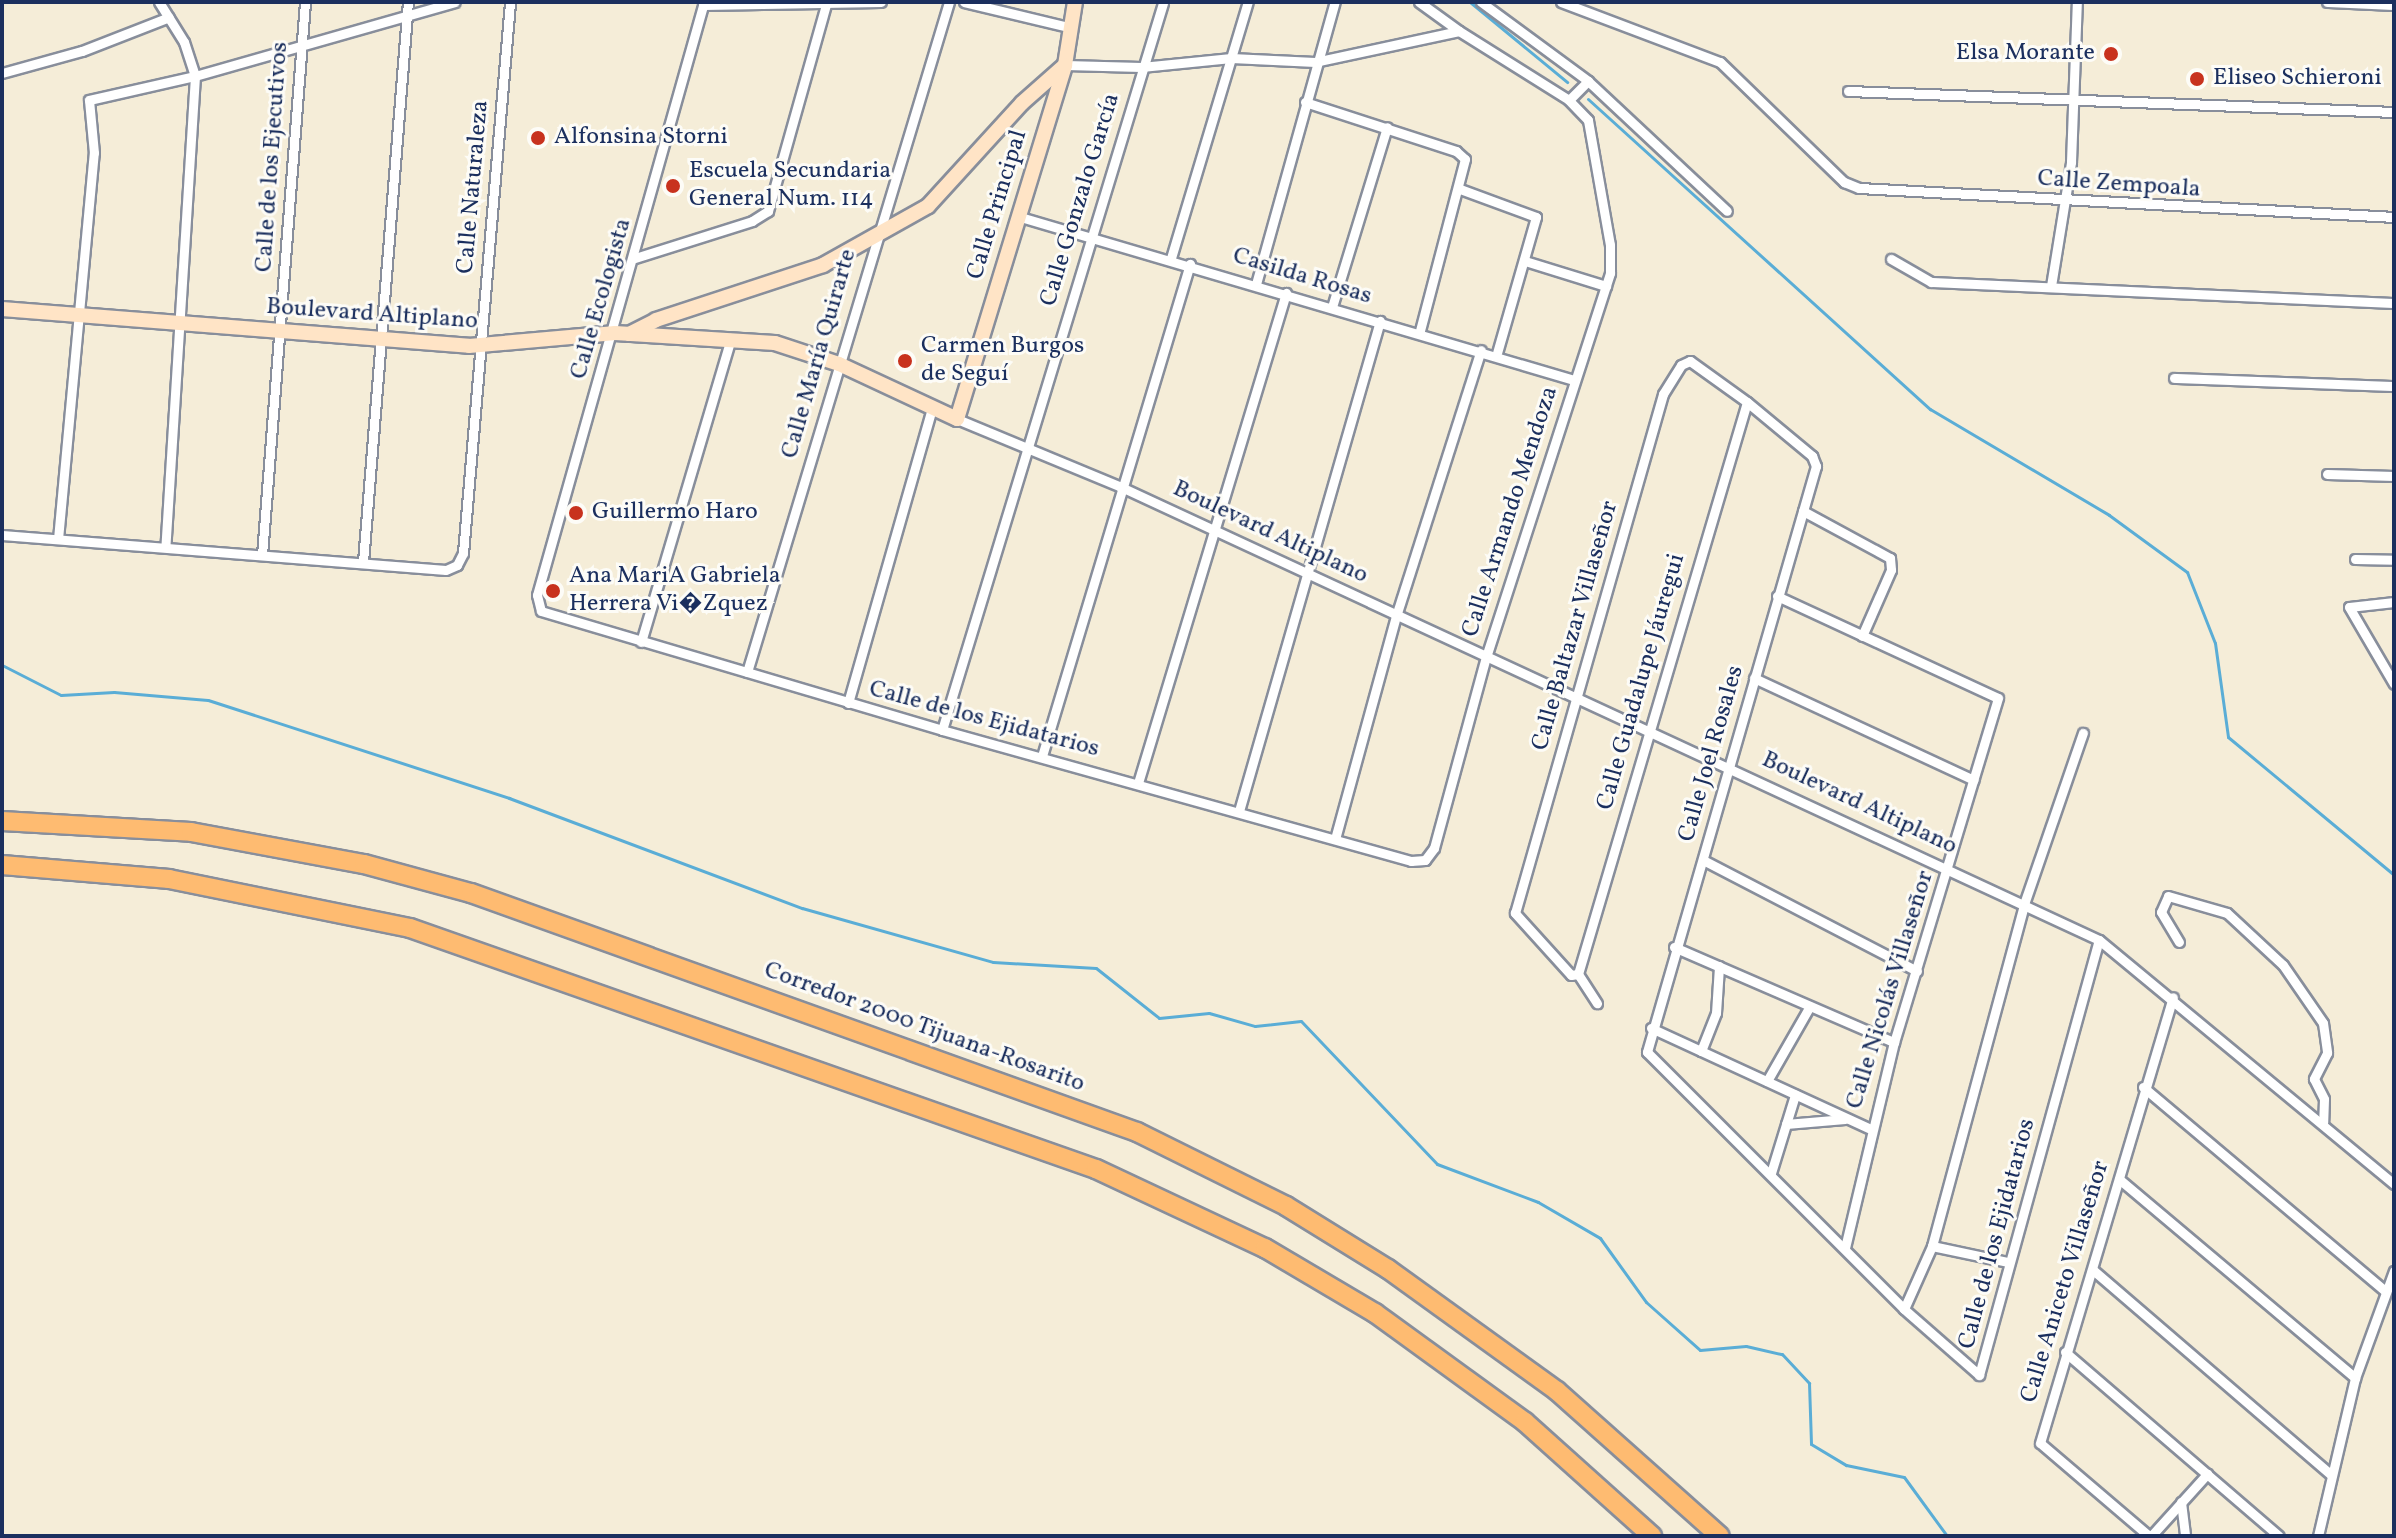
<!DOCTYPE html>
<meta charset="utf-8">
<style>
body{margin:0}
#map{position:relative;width:2396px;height:1538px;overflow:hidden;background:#f5edd8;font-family:Vollkorn,serif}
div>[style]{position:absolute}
.stream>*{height:3px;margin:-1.5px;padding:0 1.5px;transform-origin:1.5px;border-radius:1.5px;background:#5aadd6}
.roads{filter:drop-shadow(2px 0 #888e9b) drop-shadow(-2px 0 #888e9b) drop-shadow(0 2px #888e9b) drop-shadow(0 -2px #888e9b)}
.street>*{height:9px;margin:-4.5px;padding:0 4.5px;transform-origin:4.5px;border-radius:4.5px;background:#fff}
.secondary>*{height:14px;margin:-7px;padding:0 7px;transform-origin:7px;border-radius:7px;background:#ffe4c6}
.highway>*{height:18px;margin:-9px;padding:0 9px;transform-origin:9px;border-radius:9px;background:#febb71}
.dots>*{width:22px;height:22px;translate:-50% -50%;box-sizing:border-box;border:4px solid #fdfcf7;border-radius:50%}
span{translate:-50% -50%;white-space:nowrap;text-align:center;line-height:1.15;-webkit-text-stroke:6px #fdfcf7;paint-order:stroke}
.poi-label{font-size:24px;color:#1b2f5e}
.right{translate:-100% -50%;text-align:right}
.left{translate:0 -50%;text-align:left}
.street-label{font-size:24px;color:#1b2f5e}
.frame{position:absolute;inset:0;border:4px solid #1b2f5e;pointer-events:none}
</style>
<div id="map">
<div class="stream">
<div style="left:1470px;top:2px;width:126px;rotate:39.5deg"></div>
<div style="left:1588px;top:99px;width:462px;rotate:42.2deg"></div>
<div style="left:1930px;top:409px;width:208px;rotate:30.6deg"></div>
<div style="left:2109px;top:515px;width:97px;rotate:36.2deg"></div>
<div style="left:2187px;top:572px;width:76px;rotate:68.5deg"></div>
<div style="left:2215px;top:643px;width:95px;rotate:82.1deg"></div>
<div style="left:2228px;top:737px;width:216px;rotate:39.7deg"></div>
<div style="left:2px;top:665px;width:66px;rotate:27deg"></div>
<div style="left:61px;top:695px;width:53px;rotate:-3.2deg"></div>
<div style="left:114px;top:692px;width:94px;rotate:4.9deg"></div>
<div style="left:208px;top:700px;width:317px;rotate:18deg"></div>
<div style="left:509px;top:798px;width:313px;rotate:20.6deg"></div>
<div style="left:802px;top:908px;width:198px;rotate:15.8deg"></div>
<div style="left:993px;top:962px;width:103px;rotate:3.3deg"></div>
<div style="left:1096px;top:968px;width:80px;rotate:38.4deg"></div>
<div style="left:1159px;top:1018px;width:50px;rotate:-5.7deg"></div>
<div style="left:1209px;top:1013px;width:48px;rotate:15.8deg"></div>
<div style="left:1255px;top:1026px;width:46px;rotate:-6.2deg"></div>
<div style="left:1301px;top:1021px;width:197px;rotate:46.4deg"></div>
<div style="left:1437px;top:1164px;width:108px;rotate:20.6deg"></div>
<div style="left:1538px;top:1202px;width:72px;rotate:30.1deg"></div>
<div style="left:1600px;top:1238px;width:79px;rotate:54.3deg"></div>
<div style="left:1646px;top:1302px;width:72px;rotate:41.6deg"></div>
<div style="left:1700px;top:1350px;width:46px;rotate:-5deg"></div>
<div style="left:1746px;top:1346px;width:37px;rotate:13deg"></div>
<div style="left:1782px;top:1354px;width:40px;rotate:47deg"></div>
<div style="left:1809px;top:1383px;width:61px;rotate:88.1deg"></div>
<div style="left:1811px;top:1444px;width:41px;rotate:31deg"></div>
<div style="left:1846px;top:1465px;width:59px;rotate:11.7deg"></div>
<div style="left:1904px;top:1477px;width:73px;rotate:53.9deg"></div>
</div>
<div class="roads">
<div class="street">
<div style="left:159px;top:2px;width:47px;rotate:58deg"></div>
<div style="left:184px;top:42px;width:36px;rotate:72deg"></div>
<div style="left:195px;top:76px;width:472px;rotate:93.6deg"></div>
<div style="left:704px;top:2px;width:616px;rotate:105.73deg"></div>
<div style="left:537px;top:595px;width:16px;rotate:76deg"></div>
<div style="left:541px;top:611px;width:418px;rotate:16.5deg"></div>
<div style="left:942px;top:730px;width:487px;rotate:15.6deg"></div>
<div style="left:1411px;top:861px;width:14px;rotate:-4deg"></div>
<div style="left:1425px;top:860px;width:15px;rotate:-53deg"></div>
<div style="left:1434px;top:848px;width:198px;rotate:-74.8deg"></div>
<div style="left:1486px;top:657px;width:404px;rotate:-72.1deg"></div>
<div style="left:1610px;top:273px;width:28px;rotate:-90deg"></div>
<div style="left:1610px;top:245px;width:127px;rotate:-100deg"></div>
<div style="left:1588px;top:120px;width:28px;rotate:-134deg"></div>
<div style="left:1569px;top:100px;width:130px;rotate:-147.9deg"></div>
<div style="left:1459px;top:31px;width:147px;rotate:167.9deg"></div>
<div style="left:1315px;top:62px;width:84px;rotate:-177.3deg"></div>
<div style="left:1231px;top:58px;width:90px;rotate:174.3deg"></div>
<div style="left:1141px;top:67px;width:76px;rotate:-178.5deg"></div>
<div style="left:964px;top:2px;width:111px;rotate:13.5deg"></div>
<div style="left:1419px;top:2px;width:49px;rotate:35.9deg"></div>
<div style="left:1481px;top:2px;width:133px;rotate:36.4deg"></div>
<div style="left:1588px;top:81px;width:190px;rotate:43.1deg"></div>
<div style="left:1561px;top:2px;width:170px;rotate:20.7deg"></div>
<div style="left:1720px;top:62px;width:173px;rotate:44.1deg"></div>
<div style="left:1844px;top:182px;width:16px;rotate:22deg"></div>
<div style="left:1859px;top:188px;width:536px;rotate:3.1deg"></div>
<div style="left:2327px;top:2px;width:67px;rotate:2.6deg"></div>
<div style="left:703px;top:5px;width:178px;rotate:-1deg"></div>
<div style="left:2px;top:73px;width:83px;rotate:-15.4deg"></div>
<div style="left:82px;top:51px;width:93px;rotate:-21.3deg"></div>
<div style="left:1848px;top:91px;width:546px;rotate:2.2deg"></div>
<div style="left:1569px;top:100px;width:27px;rotate:-45deg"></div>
<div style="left:1305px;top:102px;width:159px;rotate:18deg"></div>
<div style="left:1456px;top:151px;width:12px;rotate:42deg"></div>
<div style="left:1465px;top:159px;width:178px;rotate:104.7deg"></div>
<div style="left:1460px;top:189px;width:81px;rotate:20.2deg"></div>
<div style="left:1536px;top:217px;width:141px;rotate:106deg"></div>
<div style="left:1017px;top:216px;width:581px;rotate:16.41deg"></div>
<div style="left:635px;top:258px;width:123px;rotate:-17.5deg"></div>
<div style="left:752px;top:221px;width:19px;rotate:-32deg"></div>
<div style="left:768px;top:211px;width:214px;rotate:-74.3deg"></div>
<div style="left:1171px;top:258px;width:267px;rotate:-73.3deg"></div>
<div style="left:1891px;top:259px;width:46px;rotate:29.9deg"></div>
<div style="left:1931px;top:282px;width:463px;rotate:2.6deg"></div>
<div style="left:1525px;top:261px;width:85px;rotate:17.2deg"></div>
<div style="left:1256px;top:284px;width:293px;rotate:-74.4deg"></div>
<div style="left:2051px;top:286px;width:126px;rotate:-80.8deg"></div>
<div style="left:2071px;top:162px;width:160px;rotate:-87.9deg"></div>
<div style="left:1332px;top:307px;width:188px;rotate:-73deg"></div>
<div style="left:2174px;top:378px;width:220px;rotate:2.1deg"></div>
<div style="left:957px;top:419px;width:175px;rotate:22.5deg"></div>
<div style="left:1119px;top:486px;width:1080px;rotate:24.86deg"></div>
<div style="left:2099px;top:940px;width:383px;rotate:39.6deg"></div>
<div style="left:2327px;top:474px;width:67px;rotate:1.7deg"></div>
<div style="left:1803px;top:511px;width:99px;rotate:28.4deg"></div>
<div style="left:1890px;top:558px;width:12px;rotate:85deg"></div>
<div style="left:1891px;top:570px;width:72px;rotate:113.7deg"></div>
<div style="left:2px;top:535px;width:445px;rotate:4.5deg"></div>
<div style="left:446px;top:570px;width:12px;rotate:-24deg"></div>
<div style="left:457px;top:565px;width:13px;rotate:-63deg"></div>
<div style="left:463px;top:553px;width:553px;rotate:-85.12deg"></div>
<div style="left:58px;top:539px;width:388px;rotate:-84.7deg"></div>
<div style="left:94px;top:153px;width:53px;rotate:-95.4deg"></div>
<div style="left:89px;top:100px;width:109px;rotate:-12.8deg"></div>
<div style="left:195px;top:76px;width:270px;rotate:-15.9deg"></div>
<div style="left:262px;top:555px;width:555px;rotate:-85.55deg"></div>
<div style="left:2355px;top:559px;width:39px;rotate:1deg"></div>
<div style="left:363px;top:562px;width:562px;rotate:-85.41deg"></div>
<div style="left:1777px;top:596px;width:243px;rotate:24.8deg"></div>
<div style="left:1998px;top:698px;width:359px;rotate:106.8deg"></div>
<div style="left:1894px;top:1042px;width:212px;rotate:103.4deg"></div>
<div style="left:2394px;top:602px;width:45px;rotate:173.7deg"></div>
<div style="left:2349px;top:607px;width:89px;rotate:59.7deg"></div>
<div style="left:641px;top:642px;width:317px;rotate:-73.5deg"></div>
<div style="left:747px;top:672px;width:700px;rotate:-73.22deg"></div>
<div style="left:1754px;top:678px;width:242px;rotate:24.9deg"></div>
<div style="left:848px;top:703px;width:307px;rotate:-74.1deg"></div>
<div style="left:942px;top:730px;width:760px;rotate:-73.09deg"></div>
<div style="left:1042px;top:756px;width:514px;rotate:-73.26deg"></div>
<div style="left:1138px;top:783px;width:512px;rotate:-73.19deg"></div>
<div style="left:1239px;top:811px;width:510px;rotate:-73.95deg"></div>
<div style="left:1335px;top:839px;width:231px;rotate:-74.7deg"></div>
<div style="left:1396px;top:616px;width:279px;rotate:-72.3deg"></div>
<div style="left:1703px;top:860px;width:241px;rotate:27.4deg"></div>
<div style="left:2179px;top:942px;width:35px;rotate:-121deg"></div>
<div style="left:2161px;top:912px;width:17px;rotate:-66deg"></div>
<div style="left:2168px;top:896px;width:61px;rotate:16.1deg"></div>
<div style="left:2227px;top:913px;width:76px;rotate:42.9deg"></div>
<div style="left:2283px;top:965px;width:70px;rotate:55.4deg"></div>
<div style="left:2323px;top:1023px;width:30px;rotate:82deg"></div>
<div style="left:2327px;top:1053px;width:29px;rotate:117deg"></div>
<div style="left:2314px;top:1079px;width:22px;rotate:63deg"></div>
<div style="left:2324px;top:1099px;width:23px;rotate:92deg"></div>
<div style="left:1674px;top:947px;width:240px;rotate:23.4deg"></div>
<div style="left:1578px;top:974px;width:7px;rotate:172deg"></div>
<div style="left:1571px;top:975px;width:84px;rotate:-132.1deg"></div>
<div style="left:1515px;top:913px;width:540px;rotate:-74.08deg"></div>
<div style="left:1663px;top:394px;width:34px;rotate:-58deg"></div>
<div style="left:1681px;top:365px;width:10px;rotate:-24deg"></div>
<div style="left:1690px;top:361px;width:70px;rotate:35.7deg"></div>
<div style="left:1747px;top:402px;width:85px;rotate:39.7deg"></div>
<div style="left:1812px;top:456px;width:11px;rotate:68deg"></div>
<div style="left:1816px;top:466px;width:610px;rotate:106.09deg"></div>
<div style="left:1647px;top:1052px;width:363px;rotate:45deg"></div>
<div style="left:1904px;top:1309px;width:100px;rotate:41.3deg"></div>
<div style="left:1979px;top:1375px;width:451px;rotate:-74.6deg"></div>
<div style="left:1578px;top:974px;width:596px;rotate:-73.54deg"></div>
<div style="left:1578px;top:974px;width:35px;rotate:57deg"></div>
<div style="left:1651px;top:1028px;width:242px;rotate:24.7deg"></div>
<div style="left:1701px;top:1051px;width:41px;rotate:-68.5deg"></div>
<div style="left:1716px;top:1013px;width:47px;rotate:-86.3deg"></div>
<div style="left:1767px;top:1081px;width:86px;rotate:-60.2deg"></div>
<div style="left:2143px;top:1087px;width:317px;rotate:40.1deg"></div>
<div style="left:1786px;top:1124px;width:59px;rotate:-4.8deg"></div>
<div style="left:1771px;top:1173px;width:82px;rotate:-72.9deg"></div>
<div style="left:2119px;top:1179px;width:309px;rotate:40.1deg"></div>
<div style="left:1932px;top:1246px;width:78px;rotate:11.9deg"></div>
<div style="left:2093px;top:1270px;width:314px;rotate:40.7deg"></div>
<div style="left:1904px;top:1309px;width:69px;rotate:-66deg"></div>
<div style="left:1932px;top:1246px;width:354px;rotate:-74.9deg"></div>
<div style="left:2024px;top:904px;width:181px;rotate:-71deg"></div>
<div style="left:2065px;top:1352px;width:282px;rotate:40.7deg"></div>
<div style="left:2181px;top:1502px;width:34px;rotate:83deg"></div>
<div style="left:2149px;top:1536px;width:143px;rotate:-139.5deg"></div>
<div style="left:2040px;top:1443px;width:465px;rotate:-73.4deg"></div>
<div style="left:2151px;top:1536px;width:84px;rotate:-47.9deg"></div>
<div style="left:2318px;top:1536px;width:162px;rotate:-76.8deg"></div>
<div style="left:2355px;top:1378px;width:114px;rotate:-70deg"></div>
</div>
<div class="secondary">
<div style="left:2px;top:309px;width:468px;rotate:4.5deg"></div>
<div style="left:469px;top:346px;width:147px;rotate:-5.1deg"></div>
<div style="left:615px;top:333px;width:160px;rotate:3.6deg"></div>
<div style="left:775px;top:343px;width:67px;rotate:18.2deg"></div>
<div style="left:839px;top:364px;width:130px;rotate:25deg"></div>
<div style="left:957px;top:419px;width:370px;rotate:-73deg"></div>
<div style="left:1065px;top:65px;width:64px;rotate:-81deg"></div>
<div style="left:629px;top:334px;width:30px;rotate:-27deg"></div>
<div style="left:656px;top:320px;width:176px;rotate:-18.2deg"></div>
<div style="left:823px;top:265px;width:120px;rotate:-29.3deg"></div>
<div style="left:928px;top:206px;width:139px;rotate:-47.6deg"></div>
<div style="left:1022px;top:103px;width:57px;rotate:-41.5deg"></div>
</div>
<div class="highway">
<div style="left:2px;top:821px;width:189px;rotate:3.3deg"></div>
<div style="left:191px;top:832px;width:176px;rotate:10.5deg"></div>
<div style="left:364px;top:864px;width:111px;rotate:15.2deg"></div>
<div style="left:471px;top:893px;width:708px;rotate:19.74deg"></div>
<div style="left:1137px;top:1132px;width:166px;rotate:26.4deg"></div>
<div style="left:1286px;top:1206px;width:120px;rotate:31.7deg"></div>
<div style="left:1388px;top:1269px;width:208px;rotate:35.8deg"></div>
<div style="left:1557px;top:1391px;width:218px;rotate:41.7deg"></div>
<div style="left:2px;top:865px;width:168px;rotate:4.8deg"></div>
<div style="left:169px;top:879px;width:246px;rotate:11.5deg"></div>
<div style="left:410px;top:928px;width:727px;rotate:19.36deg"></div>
<div style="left:1096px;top:1169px;width:187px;rotate:25.1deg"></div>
<div style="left:1265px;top:1248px;width:128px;rotate:30.6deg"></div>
<div style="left:1375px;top:1313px;width:185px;rotate:36deg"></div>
<div style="left:1525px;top:1422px;width:171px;rotate:41.9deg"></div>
</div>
</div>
<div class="dots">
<div style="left:2111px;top:54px;background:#c8321e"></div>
<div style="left:2197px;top:79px;background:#c8321e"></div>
<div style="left:538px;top:138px;background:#c8321e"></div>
<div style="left:673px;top:186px;background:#c8321e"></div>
<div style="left:905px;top:361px;background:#c8321e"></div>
<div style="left:576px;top:513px;background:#c8321e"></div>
<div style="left:553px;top:591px;background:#c8321e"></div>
</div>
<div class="poi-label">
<span class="right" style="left:2095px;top:54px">Elsa Morante</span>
<span class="left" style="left:2213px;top:79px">Eliseo Schieroni</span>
<span class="left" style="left:554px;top:138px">Alfonsina Storni</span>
<span class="left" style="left:689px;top:186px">Escuela Secundaria<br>General Num. 114</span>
<span class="left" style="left:921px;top:361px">Carmen Burgos<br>de Seguí</span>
<span class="left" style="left:592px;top:513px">Guillermo Haro</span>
<span class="left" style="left:569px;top:591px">Ana MariA Gabriela<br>Herrera Vi�Zquez</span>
</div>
<div class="street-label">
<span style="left:273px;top:157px;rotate:-86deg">Calle de los Ejecutivos</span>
<span style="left:2119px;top:185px;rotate:4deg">Calle Zempoala</span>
<span style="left:474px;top:187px;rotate:-85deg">Calle Naturaleza</span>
<span style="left:1081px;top:200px;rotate:-73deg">Calle Gonzalo García</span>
<span style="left:998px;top:205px;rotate:-73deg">Calle Principal</span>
<span style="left:1302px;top:277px;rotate:17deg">Casilda Rosas</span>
<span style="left:602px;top:299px;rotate:-74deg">Calle Ecologista</span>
<span style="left:372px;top:315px;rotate:4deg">Boulevard Altiplano</span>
<span style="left:820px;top:354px;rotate:-74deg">Calle María Quirarte</span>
<span style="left:1511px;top:512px;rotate:-72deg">Calle Armando Mendoza</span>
<span style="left:1270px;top:533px;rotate:25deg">Boulevard Altiplano</span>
<span style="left:1576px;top:626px;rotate:-74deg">Calle Baltazar Villaseñor</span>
<span style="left:1642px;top:682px;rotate:-74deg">Calle Guadalupe Jáuregui</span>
<span style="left:984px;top:720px;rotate:15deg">Calle de los Ejidatarios</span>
<span style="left:1712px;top:754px;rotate:-74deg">Calle Joel Rosales</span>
<span style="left:1859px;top:804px;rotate:25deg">Boulevard Altiplano</span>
<span style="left:1891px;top:990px;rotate:-73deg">Calle Nicolás Villaseñor</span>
<span style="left:924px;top:1028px;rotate:20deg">Corredor 2000 Tijuana-Rosarito</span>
<span style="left:1998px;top:1234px;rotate:-75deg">Calle de los Ejidatarios</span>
<span style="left:2066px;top:1282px;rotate:-73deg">Calle Aniceto Villaseñor</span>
</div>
<div class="frame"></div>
</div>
